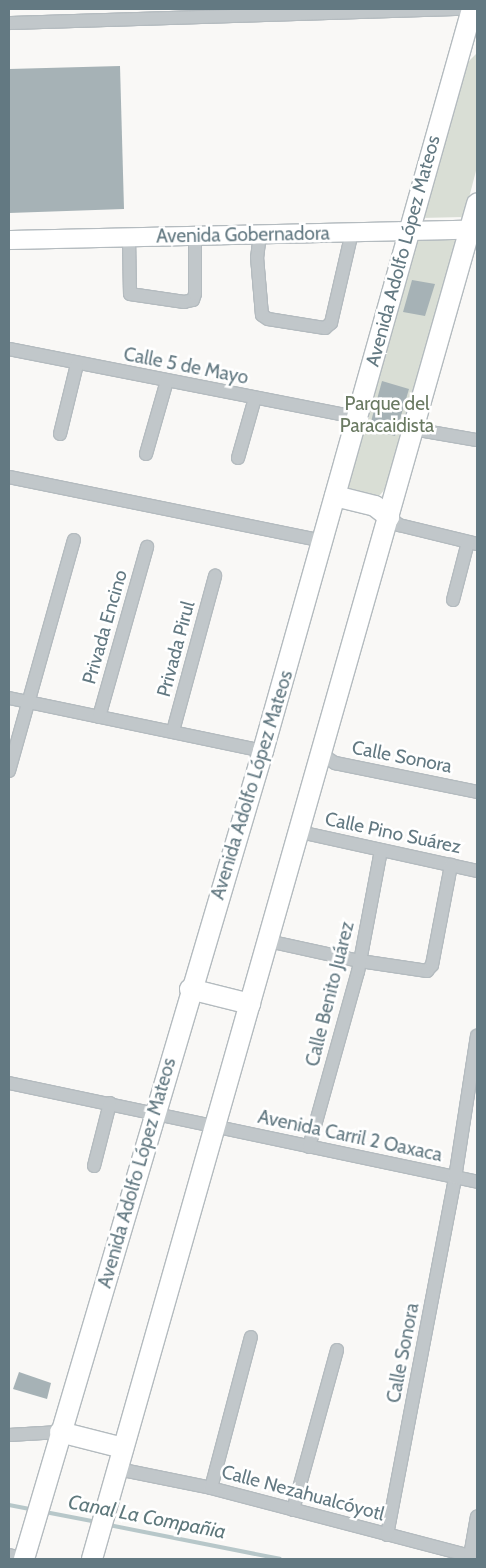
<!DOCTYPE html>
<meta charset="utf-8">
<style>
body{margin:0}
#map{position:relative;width:486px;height:1568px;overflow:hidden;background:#f9f8f6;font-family:Cabin,sans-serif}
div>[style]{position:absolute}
.green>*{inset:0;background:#d9ded5}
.stream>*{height:4px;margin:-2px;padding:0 2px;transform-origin:2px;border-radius:2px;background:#b7c7c9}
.building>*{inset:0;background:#a6b2b6}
.roads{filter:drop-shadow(1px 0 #b4bbbf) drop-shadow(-1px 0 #b4bbbf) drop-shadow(0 1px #b4bbbf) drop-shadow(0 -1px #b4bbbf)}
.street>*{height:12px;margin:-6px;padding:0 6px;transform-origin:6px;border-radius:6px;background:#c1c7ca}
.secondary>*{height:18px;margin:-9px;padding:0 9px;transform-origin:9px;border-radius:9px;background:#fff}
.primary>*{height:20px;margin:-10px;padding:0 10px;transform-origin:10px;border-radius:10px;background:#fff}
span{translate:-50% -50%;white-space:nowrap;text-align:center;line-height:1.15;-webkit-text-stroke:5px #fff;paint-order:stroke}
.street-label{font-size:19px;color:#637982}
.park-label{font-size:19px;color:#6a7a62}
.water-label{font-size:20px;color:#5e787c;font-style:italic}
.frame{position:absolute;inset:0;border:10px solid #637982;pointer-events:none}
</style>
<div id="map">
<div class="green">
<div style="clip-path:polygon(477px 53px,477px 167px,464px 217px,420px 218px,467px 63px)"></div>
<div style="clip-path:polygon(460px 237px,390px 483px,380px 495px,360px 496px,346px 486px,415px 240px)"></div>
</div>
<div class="stream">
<div style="left:9px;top:1505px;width:25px;rotate:11deg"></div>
<div style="left:45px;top:1512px;width:53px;rotate:10.9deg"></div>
<div style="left:109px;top:1525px;width:174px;rotate:11.2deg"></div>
</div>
<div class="building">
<div style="clip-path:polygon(120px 66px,124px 209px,9px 213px,9px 69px)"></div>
<div style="clip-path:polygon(412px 280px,435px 284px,425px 316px,403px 312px)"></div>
<div style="clip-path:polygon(382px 381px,409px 389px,395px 436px,369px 429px)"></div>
<div style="clip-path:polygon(19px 1372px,51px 1383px,47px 1399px,13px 1389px)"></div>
</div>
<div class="roads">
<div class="street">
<div style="left:9px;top:23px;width:456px;rotate:-1.8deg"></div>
<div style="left:260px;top:234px;width:23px;rotate:97deg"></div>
<div style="left:257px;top:257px;width:58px;rotate:85.1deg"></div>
<div style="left:262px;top:315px;width:7px;rotate:34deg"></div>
<div style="left:268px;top:319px;width:58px;rotate:9deg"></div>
<div style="left:325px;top:328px;width:8px;rotate:-40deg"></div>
<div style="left:331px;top:323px;width:93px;rotate:-77deg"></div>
<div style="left:129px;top:237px;width:57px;rotate:89deg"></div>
<div style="left:130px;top:294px;width:55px;rotate:8.4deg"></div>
<div style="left:184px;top:302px;width:9px;rotate:-13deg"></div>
<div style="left:193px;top:300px;width:6px;rotate:-72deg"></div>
<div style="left:195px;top:294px;width:58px;rotate:-90deg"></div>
<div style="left:9px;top:349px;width:355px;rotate:11.1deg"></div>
<div style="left:413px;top:429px;width:65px;rotate:9.8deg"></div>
<div style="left:60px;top:434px;width:72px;rotate:-76.3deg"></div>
<div style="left:146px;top:454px;width:76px;rotate:-74deg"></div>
<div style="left:238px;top:458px;width:62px;rotate:-74.2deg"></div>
<div style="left:9px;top:477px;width:320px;rotate:11.5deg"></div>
<div style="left:389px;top:517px;width:13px;rotate:39deg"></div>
<div style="left:399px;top:525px;width:80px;rotate:13.7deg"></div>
<div style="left:453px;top:600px;width:60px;rotate:-75.5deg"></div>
<div style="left:9px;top:698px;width:259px;rotate:11.8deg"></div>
<div style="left:99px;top:717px;width:177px;rotate:-74.2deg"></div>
<div style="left:173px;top:731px;width:161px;rotate:-74.8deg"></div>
<div style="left:321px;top:754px;width:17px;rotate:33deg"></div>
<div style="left:335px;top:763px;width:145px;rotate:11.5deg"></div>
<div style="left:9px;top:771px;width:240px;rotate:-74.3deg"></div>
<div style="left:300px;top:832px;width:181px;rotate:12.4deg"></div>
<div style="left:268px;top:941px;width:94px;rotate:12.3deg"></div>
<div style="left:360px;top:961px;width:68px;rotate:8.5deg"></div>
<div style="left:427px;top:971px;width:8px;rotate:-50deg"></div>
<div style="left:432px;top:965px;width:102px;rotate:-79.2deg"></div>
<div style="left:9px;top:1083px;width:478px;rotate:11.9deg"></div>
<div style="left:309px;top:1147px;width:182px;rotate:-74.4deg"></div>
<div style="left:358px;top:972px;width:124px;rotate:-79.3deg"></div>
<div style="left:94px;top:1166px;width:65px;rotate:-75.7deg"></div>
<div style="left:9px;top:1435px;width:51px;rotate:-3.4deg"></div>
<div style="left:118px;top:1469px;width:95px;rotate:11.5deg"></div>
<div style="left:211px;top:1488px;width:275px;rotate:14.7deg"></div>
<div style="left:211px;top:1488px;width:156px;rotate:-75.2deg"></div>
<div style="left:293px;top:1510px;width:166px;rotate:-74.6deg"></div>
<div style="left:387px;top:1535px;width:363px;rotate:-79.2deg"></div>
<div style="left:455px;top:1178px;width:144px;rotate:-81.2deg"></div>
<div style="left:9px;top:1555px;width:16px;rotate:15deg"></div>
<div style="left:470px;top:1556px;width:40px;rotate:-80deg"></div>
</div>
<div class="secondary">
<div style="left:9px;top:240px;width:468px;rotate:-1.3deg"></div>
</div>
<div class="primary">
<div style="left:335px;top:496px;width:41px;rotate:14deg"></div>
<div style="left:375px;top:506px;width:18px;rotate:38deg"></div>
<div style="left:190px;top:989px;width:62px;rotate:14deg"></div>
<div style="left:60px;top:1432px;width:65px;rotate:14.3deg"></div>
<div style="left:24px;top:1559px;width:843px;rotate:-73.52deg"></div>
<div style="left:263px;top:751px;width:771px;rotate:-74.27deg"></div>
<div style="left:92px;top:1559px;width:1409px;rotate:-74.14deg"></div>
</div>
</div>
<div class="street-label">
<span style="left:243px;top:235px;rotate:-1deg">Avenida Gobernadora</span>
<span style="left:403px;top:251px;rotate:-75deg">Avenida Adolfo López Mateos</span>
<span style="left:186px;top:366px;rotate:11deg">Calle 5 de Mayo</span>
<span style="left:105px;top:627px;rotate:-74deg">Privada Encino</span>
<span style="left:176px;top:649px;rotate:-75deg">Privada Pirul</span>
<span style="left:402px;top:757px;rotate:11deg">Calle Sonora</span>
<span style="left:252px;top:785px;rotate:-73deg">Avenida Adolfo López Mateos</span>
<span style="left:393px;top:833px;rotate:12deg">Calle Pino Suárez</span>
<span style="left:330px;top:994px;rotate:-76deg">Calle Benito Juárez</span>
<span style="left:350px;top:1136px;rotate:12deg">Avenida Carril 2 Oaxaca</span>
<span style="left:137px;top:1173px;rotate:-74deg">Avenida Adolfo López Mateos</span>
<span style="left:403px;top:1353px;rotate:-79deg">Calle Sonora</span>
<span style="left:303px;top:1493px;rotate:15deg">Calle Nezahualcóyotl</span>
</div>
<div class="park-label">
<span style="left:387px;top:415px">Parque del<br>Paracaidista</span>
</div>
<div class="water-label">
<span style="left:147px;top:1517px;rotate:11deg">Canal La Compañia</span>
</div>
<div class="frame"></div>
</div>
